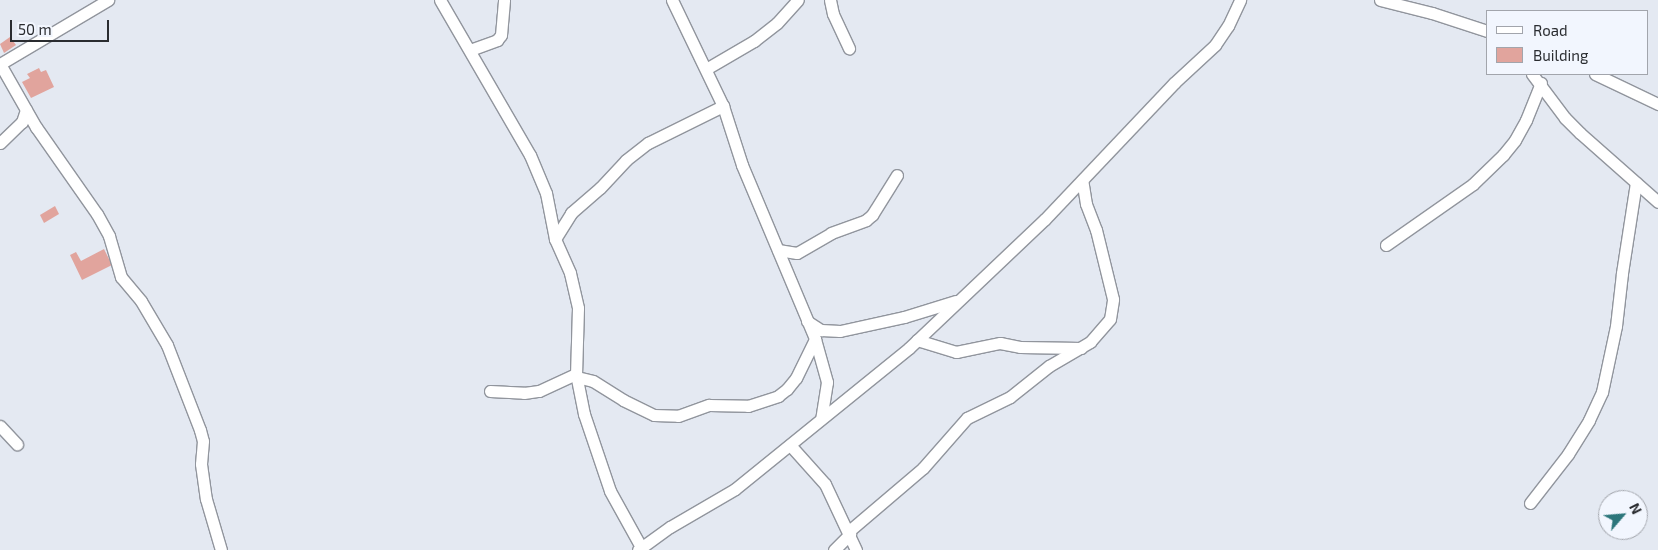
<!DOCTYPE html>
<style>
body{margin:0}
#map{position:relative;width:1658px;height:550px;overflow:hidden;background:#e4e9f2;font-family:"Exo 2",sans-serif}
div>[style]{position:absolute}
.building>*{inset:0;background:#e1a49d}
.roads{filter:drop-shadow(1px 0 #91959d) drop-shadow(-1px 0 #91959d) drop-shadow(0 1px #91959d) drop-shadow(0 -1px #91959d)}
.minor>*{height:11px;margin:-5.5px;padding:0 5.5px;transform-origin:5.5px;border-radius:5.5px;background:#fff}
span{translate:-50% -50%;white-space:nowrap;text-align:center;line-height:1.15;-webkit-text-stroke:4px #f2f6fe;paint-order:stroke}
.legend{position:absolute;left:1486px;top:10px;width:162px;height:65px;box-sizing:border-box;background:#f2f6fe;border:1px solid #a2a5ac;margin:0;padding:6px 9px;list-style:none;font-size:15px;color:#2a2c30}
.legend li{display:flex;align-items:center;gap:10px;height:25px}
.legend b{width:25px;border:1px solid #a2a5ac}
.north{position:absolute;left:1598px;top:490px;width:50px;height:50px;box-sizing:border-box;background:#f2f6fe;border:1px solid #a2a5ac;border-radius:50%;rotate:63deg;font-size:14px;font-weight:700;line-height:20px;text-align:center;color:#2a2c30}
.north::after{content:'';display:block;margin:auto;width:18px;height:22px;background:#2c767b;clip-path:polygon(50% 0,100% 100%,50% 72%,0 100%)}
.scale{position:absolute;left:10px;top:20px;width:99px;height:22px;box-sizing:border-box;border:2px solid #2a2c30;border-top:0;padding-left:6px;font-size:15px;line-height:18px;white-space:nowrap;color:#2a2c30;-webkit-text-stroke:4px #f2f6fe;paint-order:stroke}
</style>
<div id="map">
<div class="building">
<div style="clip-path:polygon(10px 37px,16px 45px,4px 53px,0 44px)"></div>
<div style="clip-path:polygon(39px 68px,41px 72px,46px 70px,54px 87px,31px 98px,22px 82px,30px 78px,27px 74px)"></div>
<div style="clip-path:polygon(55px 206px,59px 214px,44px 223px,40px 215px)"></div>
<div style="clip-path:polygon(104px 249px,112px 265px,82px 280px,70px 255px,76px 252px,81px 261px)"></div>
</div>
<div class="roads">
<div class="minor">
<div style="left:440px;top:0;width:179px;rotate:59.9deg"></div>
<div style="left:530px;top:155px;width:41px;rotate:67.2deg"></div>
<div style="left:546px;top:193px;width:47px;rotate:78.9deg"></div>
<div style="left:555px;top:239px;width:37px;rotate:66deg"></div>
<div style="left:570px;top:273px;width:36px;rotate:77deg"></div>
<div style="left:578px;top:308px;width:66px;rotate:91.7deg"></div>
<div style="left:576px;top:374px;width:41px;rotate:78.7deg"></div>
<div style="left:584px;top:414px;width:81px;rotate:71.3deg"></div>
<div style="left:610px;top:491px;width:64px;rotate:61deg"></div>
<div style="left:672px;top:0;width:118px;rotate:64.3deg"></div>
<div style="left:723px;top:106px;width:62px;rotate:72.1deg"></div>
<div style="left:742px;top:165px;width:189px;rotate:67.2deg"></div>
<div style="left:815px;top:339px;width:45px;rotate:74.4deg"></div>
<div style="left:827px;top:382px;width:36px;rotate:99deg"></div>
<div style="left:830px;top:0;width:14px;rotate:78deg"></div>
<div style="left:833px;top:14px;width:38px;rotate:65deg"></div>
<div style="left:1380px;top:0;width:54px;rotate:14deg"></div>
<div style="left:1432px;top:13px;width:58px;rotate:18.1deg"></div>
<div style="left:470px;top:50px;width:29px;rotate:-20deg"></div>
<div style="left:497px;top:40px;width:6px;rotate:-51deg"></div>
<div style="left:501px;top:35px;width:35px;rotate:-85deg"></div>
<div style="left:0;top:64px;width:73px;rotate:60.3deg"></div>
<div style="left:36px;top:127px;width:106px;rotate:55deg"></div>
<div style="left:97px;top:214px;width:25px;rotate:61deg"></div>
<div style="left:109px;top:236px;width:43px;rotate:73.7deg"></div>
<div style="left:121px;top:277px;width:31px;rotate:50deg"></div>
<div style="left:141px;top:301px;width:51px;rotate:59.4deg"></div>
<div style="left:167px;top:345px;width:91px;rotate:68.8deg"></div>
<div style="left:200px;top:430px;width:11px;rotate:75deg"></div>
<div style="left:203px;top:441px;width:23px;rotate:95deg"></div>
<div style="left:201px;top:464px;width:35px;rotate:82deg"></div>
<div style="left:206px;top:499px;width:53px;rotate:73.6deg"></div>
<div style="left:0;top:64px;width:126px;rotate:-30.7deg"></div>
<div style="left:706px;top:69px;width:56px;rotate:-30.3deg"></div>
<div style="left:754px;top:41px;width:29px;rotate:-38deg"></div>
<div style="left:777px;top:23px;width:31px;rotate:-48deg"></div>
<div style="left:1532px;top:74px;width:55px;rotate:53.1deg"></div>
<div style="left:1565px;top:118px;width:21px;rotate:45deg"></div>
<div style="left:1580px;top:133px;width:104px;rotate:41.5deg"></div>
<div style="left:1595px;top:74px;width:70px;rotate:25.5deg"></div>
<div style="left:0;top:143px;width:30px;rotate:-44deg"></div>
<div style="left:22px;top:122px;width:13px;rotate:-72deg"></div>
<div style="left:555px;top:239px;width:31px;rotate:-58deg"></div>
<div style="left:571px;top:213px;width:38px;rotate:-41deg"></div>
<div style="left:600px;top:188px;width:38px;rotate:-47deg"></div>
<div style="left:626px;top:160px;width:28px;rotate:-38deg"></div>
<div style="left:648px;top:143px;width:84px;rotate:-26.3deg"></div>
<div style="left:1386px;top:245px;width:106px;rotate:-35deg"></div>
<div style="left:1473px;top:184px;width:42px;rotate:-44deg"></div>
<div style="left:1503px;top:155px;width:19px;rotate:-51deg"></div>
<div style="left:1515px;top:140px;width:23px;rotate:-61deg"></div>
<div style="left:1526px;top:120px;width:40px;rotate:-68deg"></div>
<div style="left:778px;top:250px;width:19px;rotate:9deg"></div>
<div style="left:797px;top:253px;width:39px;rotate:-30deg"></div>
<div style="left:831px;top:233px;width:37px;rotate:-20deg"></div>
<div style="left:866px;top:220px;width:8px;rotate:-40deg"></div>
<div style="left:872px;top:215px;width:47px;rotate:-58deg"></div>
<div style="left:807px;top:321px;width:17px;rotate:33deg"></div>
<div style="left:821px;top:330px;width:19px;rotate:3deg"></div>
<div style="left:840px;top:331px;width:66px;rotate:-12.3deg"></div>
<div style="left:904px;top:317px;width:54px;rotate:-17.1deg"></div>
<div style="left:917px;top:340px;width:41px;rotate:17.1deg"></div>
<div style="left:956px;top:352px;width:45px;rotate:-11.6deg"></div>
<div style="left:1000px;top:343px;width:20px;rotate:11deg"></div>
<div style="left:1020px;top:347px;width:61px;rotate:0.9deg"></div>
<div style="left:577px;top:377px;width:16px;rotate:14deg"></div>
<div style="left:593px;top:381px;width:36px;rotate:32deg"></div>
<div style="left:623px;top:400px;width:34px;rotate:26deg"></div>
<div style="left:654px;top:415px;width:24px;rotate:2deg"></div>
<div style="left:678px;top:416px;width:33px;rotate:-20deg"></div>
<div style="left:709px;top:405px;width:39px;rotate:1deg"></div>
<div style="left:748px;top:406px;width:32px;rotate:-18deg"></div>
<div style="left:778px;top:396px;width:11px;rotate:-38deg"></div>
<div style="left:787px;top:389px;width:14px;rotate:-51deg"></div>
<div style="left:796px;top:378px;width:43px;rotate:-64deg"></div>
<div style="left:490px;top:391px;width:34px;rotate:3deg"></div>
<div style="left:524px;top:393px;width:15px;rotate:-8deg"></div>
<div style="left:539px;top:391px;width:41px;rotate:-24.7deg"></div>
<div style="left:0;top:426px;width:25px;rotate:47deg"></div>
<div style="left:790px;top:445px;width:52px;rotate:48.1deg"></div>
<div style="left:825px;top:484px;width:73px;rotate:64.8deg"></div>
<div style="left:1530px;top:503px;width:62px;rotate:-52.2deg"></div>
<div style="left:1568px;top:454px;width:40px;rotate:-58deg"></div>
<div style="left:1589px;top:420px;width:31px;rotate:-65deg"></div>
<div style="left:1602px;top:392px;width:67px;rotate:-78deg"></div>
<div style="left:1616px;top:326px;width:53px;rotate:-83.5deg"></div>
<div style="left:1622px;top:273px;width:91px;rotate:-81.2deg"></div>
<div style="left:849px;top:531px;width:97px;rotate:-40.4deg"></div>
<div style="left:923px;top:468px;width:67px;rotate:-48.7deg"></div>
<div style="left:967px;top:418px;width:48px;rotate:-26deg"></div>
<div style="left:1010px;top:397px;width:50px;rotate:-38.5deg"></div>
<div style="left:1049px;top:366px;width:48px;rotate:-30.3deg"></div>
<div style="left:1090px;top:342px;width:30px;rotate:-49deg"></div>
<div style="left:1110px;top:319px;width:20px;rotate:-81deg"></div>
<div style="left:1113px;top:299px;width:71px;rotate:-103.8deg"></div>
<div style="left:1096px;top:230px;width:28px;rotate:-111deg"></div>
<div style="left:1086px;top:204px;width:24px;rotate:-99deg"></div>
<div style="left:638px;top:550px;width:39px;rotate:-36deg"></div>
<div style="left:670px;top:527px;width:75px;rotate:-30.3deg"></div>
<div style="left:735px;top:489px;width:224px;rotate:-39deg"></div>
<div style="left:909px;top:348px;width:187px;rotate:-43.5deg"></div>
<div style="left:1045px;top:219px;width:187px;rotate:-46.5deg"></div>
<div style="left:1174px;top:83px;width:56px;rotate:-42.8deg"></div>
<div style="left:1215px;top:45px;width:23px;rotate:-56deg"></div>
<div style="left:1228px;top:26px;width:29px;rotate:-65deg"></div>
<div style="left:834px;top:550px;width:23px;rotate:-45deg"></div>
</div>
</div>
<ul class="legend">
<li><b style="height:6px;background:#fff"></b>Road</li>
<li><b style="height:14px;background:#e1a49d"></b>Building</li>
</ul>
<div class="north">N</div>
<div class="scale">50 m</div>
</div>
